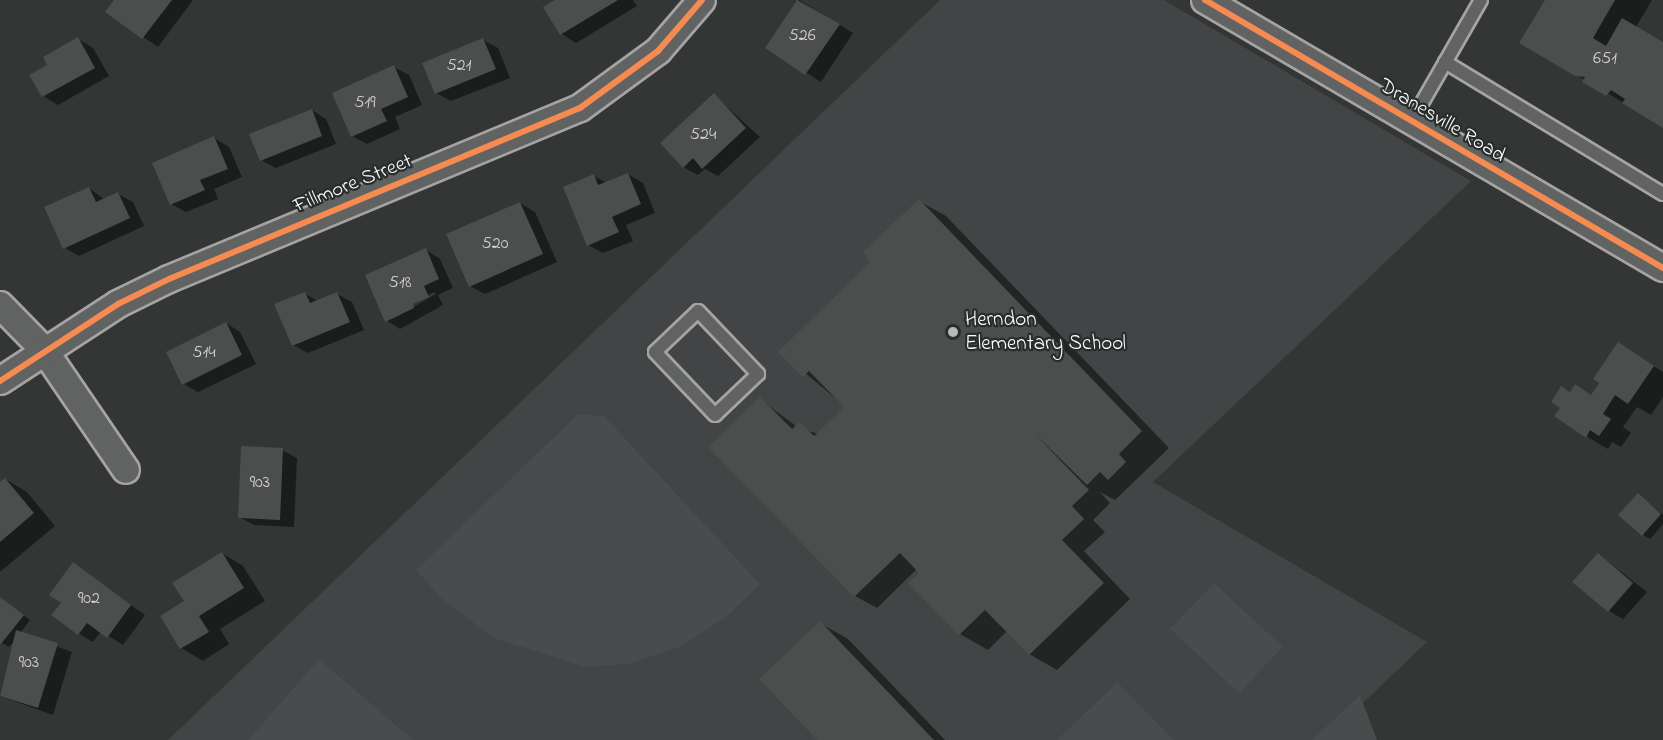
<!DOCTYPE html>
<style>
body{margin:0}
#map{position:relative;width:1663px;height:740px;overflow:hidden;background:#343535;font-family:"Indie Flower",sans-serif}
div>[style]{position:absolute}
.built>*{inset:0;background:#424445}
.green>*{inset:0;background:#494b4c}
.shadow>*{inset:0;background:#0007}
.building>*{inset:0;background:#4c4d4d}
.roads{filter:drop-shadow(2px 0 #a4a4a4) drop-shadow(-2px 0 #a4a4a4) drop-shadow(0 2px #a4a4a4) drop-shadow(0 -2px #a4a4a4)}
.lane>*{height:12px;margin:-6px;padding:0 6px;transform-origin:6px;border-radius:6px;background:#616262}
.street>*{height:26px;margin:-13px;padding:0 13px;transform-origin:13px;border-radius:13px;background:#616262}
.cycleway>*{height:6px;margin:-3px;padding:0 3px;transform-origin:3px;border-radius:3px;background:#f68b52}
.dots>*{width:16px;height:16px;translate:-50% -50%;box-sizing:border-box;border:3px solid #2a2d2e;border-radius:50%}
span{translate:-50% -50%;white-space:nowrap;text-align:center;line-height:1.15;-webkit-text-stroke:4.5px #2a2d2e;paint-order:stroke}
.number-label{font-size:18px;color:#d2d2d2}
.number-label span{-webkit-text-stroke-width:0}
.street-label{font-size:21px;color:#fff}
.poi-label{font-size:21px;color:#fff}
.left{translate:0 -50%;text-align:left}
</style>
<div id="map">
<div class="built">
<div style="clip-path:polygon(940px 0,1164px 0,1471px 181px,1153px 482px,1427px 642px,1324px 740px,168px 740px)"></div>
</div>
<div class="green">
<div style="clip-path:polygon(578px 414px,604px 416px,760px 584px,726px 617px,682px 646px,628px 664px,586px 667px,494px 638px,443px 600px,416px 570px)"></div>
<div style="clip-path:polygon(1214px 583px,1283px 647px,1239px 693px,1170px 629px)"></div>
<div style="clip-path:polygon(319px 659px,413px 740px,248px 740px)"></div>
<div style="clip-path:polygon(1117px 682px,1174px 740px,1057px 740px,1103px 696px)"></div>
<div style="clip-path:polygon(1360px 695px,1377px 740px,1312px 740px)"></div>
</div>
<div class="shadow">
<div style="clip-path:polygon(116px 0,193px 0,158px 47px,107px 12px)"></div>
<div style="clip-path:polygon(558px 0,633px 0,637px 6px,576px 43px,562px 34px)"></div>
<div style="clip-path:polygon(799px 0,853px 33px,821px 82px,767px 48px)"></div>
<div style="clip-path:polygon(1547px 0,1652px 0,1636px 27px,1663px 43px,1663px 126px,1521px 42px)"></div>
<div style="clip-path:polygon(78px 39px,93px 48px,109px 76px,58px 105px,43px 96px,49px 65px)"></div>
<div style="clip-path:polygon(483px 40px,498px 48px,510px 78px,451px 101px,436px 93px)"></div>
<div style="clip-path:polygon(394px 67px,409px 75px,422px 105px,395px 117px,400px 129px,367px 144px,352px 136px)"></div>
<div style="clip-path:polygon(714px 95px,760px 137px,718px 176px,705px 169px,698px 175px,683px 167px)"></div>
<div style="clip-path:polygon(312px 110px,326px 119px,336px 144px,276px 168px,261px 160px)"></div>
<div style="clip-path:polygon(214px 138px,229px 147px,242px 177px,214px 189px,218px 199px,186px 212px,171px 204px)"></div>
<div style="clip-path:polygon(628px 174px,643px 183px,655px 213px,626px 225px,633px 241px,603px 253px,588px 245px,594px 176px,607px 183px)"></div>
<div style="clip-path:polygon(89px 188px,105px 200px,118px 194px,133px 202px,144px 226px,79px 256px,65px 248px)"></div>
<div style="clip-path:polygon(919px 201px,946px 216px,1169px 448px,1115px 500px,1100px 492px,1110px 503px,1093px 520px,1105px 532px,1084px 551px,1130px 599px,1057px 670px,1029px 654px,1007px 631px,988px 650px,960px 634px,910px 583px,921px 573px,917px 569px,877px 608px,855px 596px,760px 399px,797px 427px,818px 434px,846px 407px,780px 352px,870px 264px)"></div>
<div style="clip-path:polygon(520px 203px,535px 212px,557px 262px,485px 294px,470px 286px)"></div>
<div style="clip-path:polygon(evenodd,426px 250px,440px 259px,453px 288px,438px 295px,443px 305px,400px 329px,386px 320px,426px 250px,434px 292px,436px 294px,393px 319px,393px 315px,434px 292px)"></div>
<div style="clip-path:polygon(305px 294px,318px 301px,337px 294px,352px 302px,364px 330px,308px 353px,293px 345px)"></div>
<div style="clip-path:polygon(226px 323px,240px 332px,256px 364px,198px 392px,184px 384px)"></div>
<div style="clip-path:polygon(1618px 344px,1663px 372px,1663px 397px,1651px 415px,1637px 407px,1623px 427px,1631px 433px,1621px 447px,1612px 442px,1608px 449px,1586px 436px,1570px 394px,1576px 386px,1592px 396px)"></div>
<div style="clip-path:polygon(282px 450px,297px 458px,294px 527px,254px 525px,239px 517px)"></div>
<div style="clip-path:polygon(5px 479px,27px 492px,55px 526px,0 572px,0 484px)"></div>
<div style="clip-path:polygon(1638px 495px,1663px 515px,1663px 524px,1650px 539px,1643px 535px)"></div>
<div style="clip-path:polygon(222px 553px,243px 566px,265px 601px,220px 629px,229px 644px,203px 661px,181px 648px,186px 602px)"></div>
<div style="clip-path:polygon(1598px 554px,1647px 592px,1623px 619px,1609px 611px)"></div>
<div style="clip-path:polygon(73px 564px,145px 615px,123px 645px,101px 631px,93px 642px,79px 634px,63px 603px)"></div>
<div style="clip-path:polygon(0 598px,30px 620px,20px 633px,72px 652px,53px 715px,0 696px,14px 641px,9px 647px,0 642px)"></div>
<div style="clip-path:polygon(820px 623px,848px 639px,945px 740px,820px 740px)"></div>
</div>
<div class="building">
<div style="clip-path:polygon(114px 0,172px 0,142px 39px,105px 12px)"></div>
<div style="clip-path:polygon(555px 0,618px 0,560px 35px,543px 7px)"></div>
<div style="clip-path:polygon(797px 0,840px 24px,805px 75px,765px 48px)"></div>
<div style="clip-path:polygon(1545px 0,1615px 0,1593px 38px,1606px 46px,1622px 18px,1663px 42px,1663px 128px,1622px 103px,1625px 99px,1611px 90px,1606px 96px,1582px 82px,1585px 77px,1575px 76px,1519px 43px)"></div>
<div style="clip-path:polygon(78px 37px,95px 68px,42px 97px,29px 75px,47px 65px,43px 57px)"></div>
<div style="clip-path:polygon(483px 38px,496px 69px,435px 94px,422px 63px)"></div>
<div style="clip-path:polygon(394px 65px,408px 97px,381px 109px,387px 121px,351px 137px,332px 93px)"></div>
<div style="clip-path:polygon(714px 93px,746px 128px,702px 169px,693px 158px,683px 168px,660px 143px)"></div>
<div style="clip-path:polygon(312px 109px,322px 136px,260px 161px,249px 134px)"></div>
<div style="clip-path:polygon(214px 136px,228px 169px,200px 180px,205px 190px,170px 205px,152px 163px)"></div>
<div style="clip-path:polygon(628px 173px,641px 204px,612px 217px,619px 232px,587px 246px,563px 187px,594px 174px,598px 185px)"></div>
<div style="clip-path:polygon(89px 187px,96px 202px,118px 192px,130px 218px,63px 249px,44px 207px)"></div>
<div style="clip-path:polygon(919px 199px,1142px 431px,1119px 454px,1126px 462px,1108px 480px,1100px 472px,1087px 485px,1034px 433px,1089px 490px,1072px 506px,1084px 519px,1062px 540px,1104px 583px,1029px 655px,985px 610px,959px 635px,908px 583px,919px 573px,900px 553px,854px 597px,708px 447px,760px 397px,792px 429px,800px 422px,814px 436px,844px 407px,809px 371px,803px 377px,778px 352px,870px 262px,863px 252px)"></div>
<div style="clip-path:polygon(520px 202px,543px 254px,469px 287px,446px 234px)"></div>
<div style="clip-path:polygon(426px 248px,439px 279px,424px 286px,429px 297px,413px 304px,414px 308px,385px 322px,365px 275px)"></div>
<div style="clip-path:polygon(305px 292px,310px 303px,337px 292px,350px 322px,292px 346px,274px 304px)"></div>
<div style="clip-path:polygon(226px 322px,242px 355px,182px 385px,166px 352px)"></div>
<div style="clip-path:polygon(1618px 342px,1654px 366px,1628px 404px,1615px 395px,1603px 414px,1611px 419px,1599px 436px,1590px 430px,1586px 438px,1554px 416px,1560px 408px,1551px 402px,1561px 386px,1570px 392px,1575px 384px,1591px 395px,1599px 383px,1593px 379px)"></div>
<div style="clip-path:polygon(241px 446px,283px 448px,280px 520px,238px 518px)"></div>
<div style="clip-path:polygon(5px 478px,34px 513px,0 542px,0 482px)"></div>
<div style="clip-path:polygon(1638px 493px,1661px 514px,1642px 536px,1618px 515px)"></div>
<div style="clip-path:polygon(222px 552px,244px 588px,199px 616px,209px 632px,180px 649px,160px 616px,184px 601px,172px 583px)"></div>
<div style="clip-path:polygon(1598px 553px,1633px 583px,1608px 612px,1572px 582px)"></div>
<div style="clip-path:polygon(73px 562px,131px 605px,107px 638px,87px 623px,78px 635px,51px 615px,61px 603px,49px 595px)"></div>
<div style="clip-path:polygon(0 597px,24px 615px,1px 644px,0 643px)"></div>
<div style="clip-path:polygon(820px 621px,934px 740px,817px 740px,759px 679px)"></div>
<div style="clip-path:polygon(16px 630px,58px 643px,38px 708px,0 696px)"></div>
</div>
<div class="roads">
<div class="lane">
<div style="left:1445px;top:62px;width:255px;rotate:31.2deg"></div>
<div style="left:1411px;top:122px;width:141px;rotate:-60.2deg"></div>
<div style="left:698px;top:311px;width:87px;rotate:46.4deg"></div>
<div style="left:758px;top:374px;width:59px;rotate:136.4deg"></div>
<div style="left:715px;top:415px;width:87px;rotate:-133.6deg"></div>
<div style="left:655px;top:352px;width:59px;rotate:-43.6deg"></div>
</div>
<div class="street">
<div style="left:1205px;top:0;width:531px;rotate:30.33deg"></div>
<div style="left:0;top:305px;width:63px;rotate:45.6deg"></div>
<div style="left:44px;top:350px;width:145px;rotate:55.7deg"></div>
<div style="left:0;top:381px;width:141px;rotate:-33.1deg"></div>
<div style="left:118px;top:304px;width:57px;rotate:-26.1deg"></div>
<div style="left:169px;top:279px;width:445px;rotate:-22.6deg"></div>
<div style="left:580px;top:108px;width:97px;rotate:-36.2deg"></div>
<div style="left:658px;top:51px;width:67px;rotate:-49.2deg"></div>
</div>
</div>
<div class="cycleway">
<div style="left:1205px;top:0;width:531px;rotate:30.33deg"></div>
<div style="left:0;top:381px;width:141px;rotate:-33.1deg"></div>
<div style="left:118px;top:304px;width:57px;rotate:-26.1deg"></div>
<div style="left:169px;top:279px;width:445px;rotate:-22.6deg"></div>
<div style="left:580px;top:108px;width:97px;rotate:-36.2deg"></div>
<div style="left:658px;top:51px;width:67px;rotate:-49.2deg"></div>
</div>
<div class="dots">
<div style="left:953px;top:332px;background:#b8b8b8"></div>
</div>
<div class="number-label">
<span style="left:802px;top:36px">526</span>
<span style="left:1605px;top:59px">651</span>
<span style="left:459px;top:66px">521</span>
<span style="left:365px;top:103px">519</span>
<span style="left:703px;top:135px">524</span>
<span style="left:495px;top:244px">520</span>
<span style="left:400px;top:283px">518</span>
<span style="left:204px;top:353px">514</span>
<span style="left:260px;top:483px">903</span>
<span style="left:89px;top:599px">902</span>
<span style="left:29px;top:663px">903</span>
</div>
<div class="street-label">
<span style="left:1442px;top:121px;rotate:31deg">Dranesville Road</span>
<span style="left:353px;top:184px;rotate:-22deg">Fillmore Street</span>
</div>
<div class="poi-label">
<span class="left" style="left:965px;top:332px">Herndon<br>Elementary School</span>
</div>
</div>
